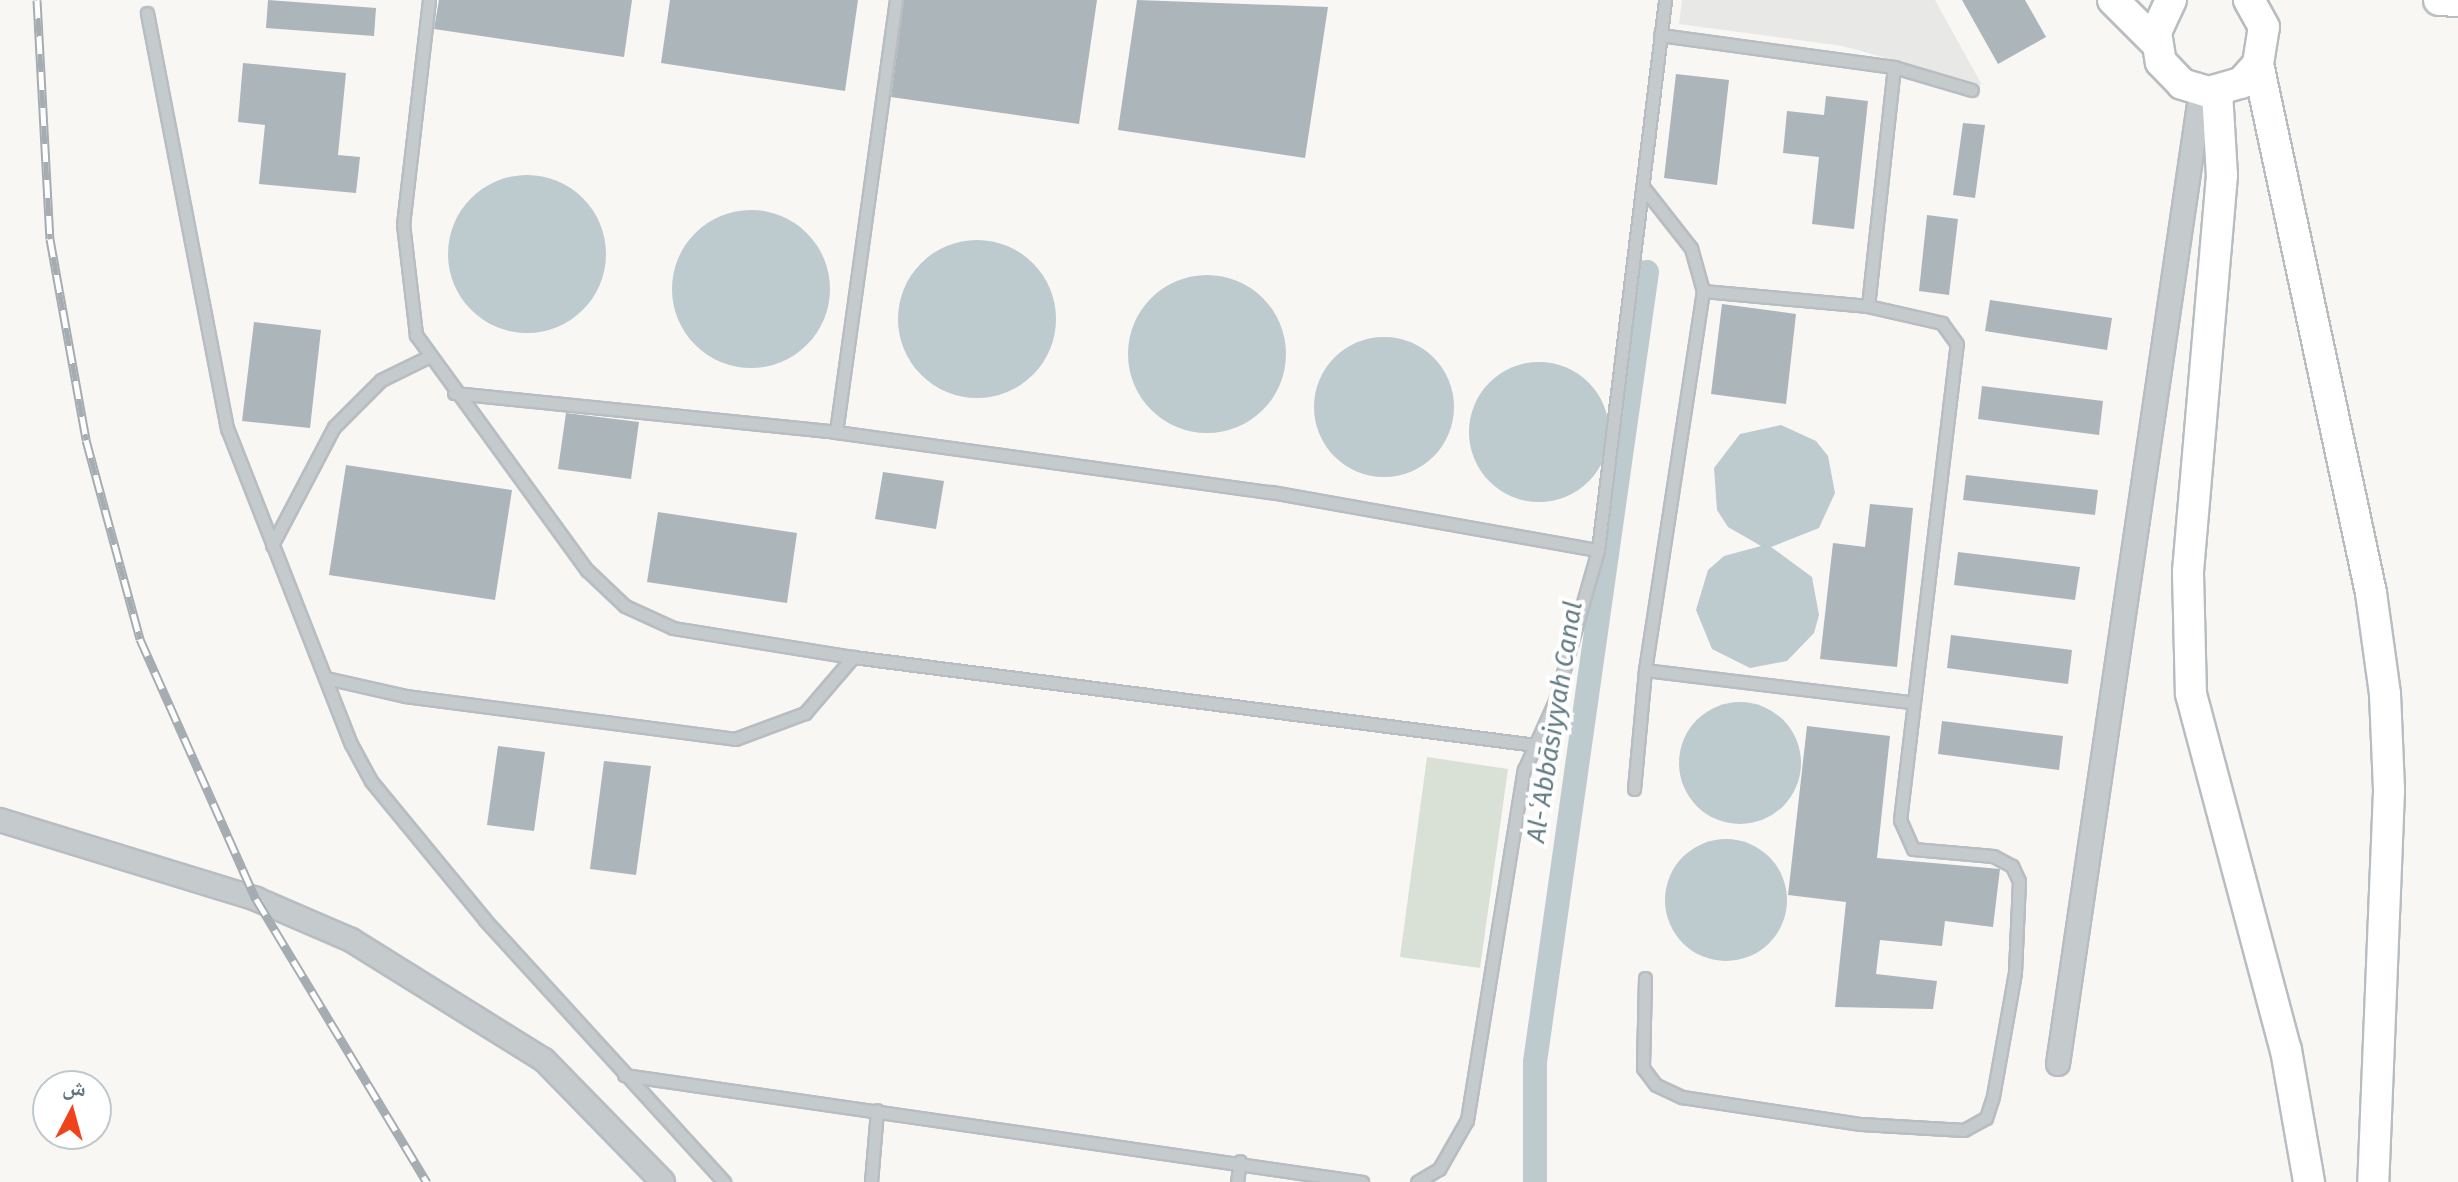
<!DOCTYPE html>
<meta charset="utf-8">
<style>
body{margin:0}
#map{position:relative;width:2458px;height:1182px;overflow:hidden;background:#f8f7f4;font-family:"Fira Sans","Noto Naskh Arabic",sans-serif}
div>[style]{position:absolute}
.built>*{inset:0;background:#e8e9e7}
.green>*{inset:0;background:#d9e0d5}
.water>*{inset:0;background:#bdcace}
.round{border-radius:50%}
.canal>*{height:24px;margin:-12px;padding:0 12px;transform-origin:12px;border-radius:12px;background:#bdcace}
.building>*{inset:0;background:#abb5ba}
.roads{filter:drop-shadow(2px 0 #b7bdc1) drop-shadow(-2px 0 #b7bdc1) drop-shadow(0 2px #b7bdc1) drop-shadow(0 -2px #b7bdc1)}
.service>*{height:11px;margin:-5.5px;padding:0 5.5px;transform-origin:5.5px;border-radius:5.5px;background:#c5cacd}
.minor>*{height:22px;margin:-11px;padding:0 11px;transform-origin:11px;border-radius:11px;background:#c5cacd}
.secondary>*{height:30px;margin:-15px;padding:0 15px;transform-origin:15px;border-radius:15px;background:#fff}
.rail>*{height:9px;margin-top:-4.5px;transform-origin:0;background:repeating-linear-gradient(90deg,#fff 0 18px,#a5adb2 0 36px);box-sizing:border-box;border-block:2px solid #a5adb2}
span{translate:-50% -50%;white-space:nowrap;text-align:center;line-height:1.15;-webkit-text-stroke:8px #fff;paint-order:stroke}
.water-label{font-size:26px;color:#607b83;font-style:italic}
.north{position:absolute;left:32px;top:1070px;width:80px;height:80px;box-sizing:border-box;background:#fff;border:2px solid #bfc8cd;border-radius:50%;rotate:6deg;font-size:22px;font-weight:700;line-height:32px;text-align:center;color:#607582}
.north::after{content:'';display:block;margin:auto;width:28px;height:36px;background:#f0421b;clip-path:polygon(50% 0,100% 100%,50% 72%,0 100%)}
</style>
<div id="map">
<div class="built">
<div style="clip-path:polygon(1682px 0,1935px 0,1982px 85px,1843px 46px,1679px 24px)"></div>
</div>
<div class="green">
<div style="clip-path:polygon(1427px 757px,1508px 769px,1480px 968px,1400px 957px)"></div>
</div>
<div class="water">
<div class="round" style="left:448px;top:175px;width:158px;height:158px"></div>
<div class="round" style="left:672px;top:210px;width:158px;height:158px"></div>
<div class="round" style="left:898px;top:240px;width:158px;height:158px"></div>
<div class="round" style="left:1128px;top:275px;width:158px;height:158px"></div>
<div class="round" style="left:1314px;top:337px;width:140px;height:140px"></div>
<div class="round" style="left:1469px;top:362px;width:140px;height:140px"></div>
<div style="clip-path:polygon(1781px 425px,1816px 441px,1828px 456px,1835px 493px,1819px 528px,1771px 547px,1812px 577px,1819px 615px,1814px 633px,1787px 661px,1750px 668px,1712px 649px,1696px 610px,1708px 570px,1724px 556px,1761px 546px,1728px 527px,1717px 510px,1714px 468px,1740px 434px)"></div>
<div class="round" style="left:1679px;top:702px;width:122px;height:122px"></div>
<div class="round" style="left:1665px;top:839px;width:122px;height:122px"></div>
</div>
<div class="canal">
<div style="left:1535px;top:1182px;width:120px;rotate:-90deg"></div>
<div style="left:1535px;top:1062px;width:798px;rotate:-81.93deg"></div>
</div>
<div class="building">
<div style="clip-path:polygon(268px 0,376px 8px,374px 36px,266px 28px)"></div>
<div style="clip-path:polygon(439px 0,632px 0,624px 57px,434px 29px)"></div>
<div style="clip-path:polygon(670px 0,858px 0,845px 91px,661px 63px)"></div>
<div style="clip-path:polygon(904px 0,1097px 0,1079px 124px,891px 97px)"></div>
<div style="clip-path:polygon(1137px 0,1328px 7px,1305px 158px,1118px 130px)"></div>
<div style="clip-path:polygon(1962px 0,2025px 0,2046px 37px,1998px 64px)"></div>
<div style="clip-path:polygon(243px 63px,346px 73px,338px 155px,360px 157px,356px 193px,259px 184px,265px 125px,238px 122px)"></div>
<div style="clip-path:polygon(1676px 74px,1729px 80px,1717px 185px,1664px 178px)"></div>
<div style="clip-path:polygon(1826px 96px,1868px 101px,1854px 229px,1812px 224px,1819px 157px,1783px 153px,1787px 111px,1824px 115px)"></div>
<div style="clip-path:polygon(1963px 123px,1985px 125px,1975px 198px,1953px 195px)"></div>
<div style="clip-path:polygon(1927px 215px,1958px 219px,1949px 295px,1919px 291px)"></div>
<div style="clip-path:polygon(1990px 300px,2112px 318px,2107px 350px,1985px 331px)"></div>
<div style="clip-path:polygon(1722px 304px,1796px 314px,1786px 404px,1711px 394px)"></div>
<div style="clip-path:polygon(254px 322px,321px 330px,310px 428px,242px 421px)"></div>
<div style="clip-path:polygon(1982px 386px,2103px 401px,2099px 435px,1978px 419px)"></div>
<div style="clip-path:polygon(566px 413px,639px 422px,631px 479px,558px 469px)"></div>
<div style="clip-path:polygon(346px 465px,512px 490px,495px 600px,329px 575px)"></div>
<div style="clip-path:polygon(883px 472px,944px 481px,936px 529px,875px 519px)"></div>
<div style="clip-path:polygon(1966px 475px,2098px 490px,2095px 515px,1963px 500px)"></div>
<div style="clip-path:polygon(1870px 504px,1913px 508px,1897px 667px,1820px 659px,1833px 543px,1865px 547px)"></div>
<div style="clip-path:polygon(658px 512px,797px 533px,787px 603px,647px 582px)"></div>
<div style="clip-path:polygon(1958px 552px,2080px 567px,2075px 600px,1954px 585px)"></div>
<div style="clip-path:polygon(1951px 635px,2072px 650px,2068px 684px,1947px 668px)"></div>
<div style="clip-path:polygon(1942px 721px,2063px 736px,2059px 770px,1938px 754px)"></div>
<div style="clip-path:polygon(1807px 726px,1890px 736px,1877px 858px,2000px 869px,1993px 927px,1945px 921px,1942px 946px,1880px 940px,1876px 974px,1937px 981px,1933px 1009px,1835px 1007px,1846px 902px,1788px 895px)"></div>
<div style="clip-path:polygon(498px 746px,545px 752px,534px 831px,487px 825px)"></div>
<div style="clip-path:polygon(604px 761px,651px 766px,636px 875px,590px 869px)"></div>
</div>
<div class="roads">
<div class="service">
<div style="left:429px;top:0;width:226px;rotate:96.6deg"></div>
<div style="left:403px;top:224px;width:112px;rotate:83.3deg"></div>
<div style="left:416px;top:335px;width:291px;rotate:54deg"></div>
<div style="left:587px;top:570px;width:52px;rotate:43.5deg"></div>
<div style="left:625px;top:606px;width:53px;rotate:24.6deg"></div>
<div style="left:673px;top:628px;width:182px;rotate:9.2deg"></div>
<div style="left:853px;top:657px;width:688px;rotate:7.35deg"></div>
<div style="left:147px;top:13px;width:423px;rotate:79.1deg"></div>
<div style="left:227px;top:428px;width:339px;rotate:68.6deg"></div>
<div style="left:351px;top:744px;width:42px;rotate:61.6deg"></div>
<div style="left:371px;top:781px;width:180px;rotate:50.6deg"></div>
<div style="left:485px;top:920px;width:355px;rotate:47.6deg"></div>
<div style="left:1894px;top:67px;width:81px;rotate:16.4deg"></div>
<div style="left:1643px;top:187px;width:78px;rotate:51.8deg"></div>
<div style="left:1691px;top:248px;width:45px;rotate:74.4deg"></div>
<div style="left:1703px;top:291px;width:383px;rotate:98.7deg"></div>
<div style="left:1645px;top:670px;width:268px;rotate:6.9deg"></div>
<div style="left:1703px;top:291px;width:166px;rotate:5.2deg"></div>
<div style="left:454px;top:393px;width:384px;rotate:5.8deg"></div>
<div style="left:836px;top:432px;width:439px;rotate:7.9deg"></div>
<div style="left:1271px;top:492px;width:332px;rotate:10.1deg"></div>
<div style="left:836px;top:432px;width:436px;rotate:-82.1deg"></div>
<div style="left:272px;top:545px;width:133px;rotate:-62.3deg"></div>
<div style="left:334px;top:427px;width:66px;rotate:-45deg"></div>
<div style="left:381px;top:380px;width:52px;rotate:-26.1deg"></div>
<div style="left:326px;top:678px;width:81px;rotate:12.8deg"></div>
<div style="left:405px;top:696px;width:333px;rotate:7.4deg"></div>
<div style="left:735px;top:739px;width:75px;rotate:-20.4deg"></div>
<div style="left:805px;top:713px;width:74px;rotate:-49.4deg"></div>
<div style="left:1634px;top:789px;width:120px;rotate:-84.7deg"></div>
<div style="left:1645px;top:978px;width:90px;rotate:91.3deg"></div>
<div style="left:1643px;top:1068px;width:21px;rotate:53deg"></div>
<div style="left:1656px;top:1085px;width:29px;rotate:25deg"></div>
<div style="left:1682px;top:1097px;width:181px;rotate:8.6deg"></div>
<div style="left:1861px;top:1124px;width:103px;rotate:3.3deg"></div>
<div style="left:1964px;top:1130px;width:25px;rotate:-29deg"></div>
<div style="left:1986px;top:1118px;width:23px;rotate:-72deg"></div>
<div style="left:1993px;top:1096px;width:126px;rotate:-79.9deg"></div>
<div style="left:2015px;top:972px;width:91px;rotate:-87.5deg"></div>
<div style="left:2019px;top:881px;width:17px;rotate:-115deg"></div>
<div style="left:2012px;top:866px;width:21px;rotate:-152deg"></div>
<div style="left:1993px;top:856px;width:80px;rotate:-175deg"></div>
<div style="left:1913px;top:849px;width:32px;rotate:-114deg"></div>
<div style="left:1900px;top:820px;width:479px;rotate:-83.2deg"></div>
<div style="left:1957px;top:344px;width:26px;rotate:-126deg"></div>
<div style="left:1942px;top:323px;width:76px;rotate:-167.1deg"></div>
<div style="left:1868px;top:306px;width:240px;rotate:-83.8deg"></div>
<div style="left:1894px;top:67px;width:236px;rotate:-172.2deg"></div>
<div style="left:624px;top:1075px;width:746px;rotate:8.25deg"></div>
<div style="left:871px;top:1182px;width:72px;rotate:-85.2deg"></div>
<div style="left:1237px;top:1182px;width:21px;rotate:-82deg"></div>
<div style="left:1417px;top:1182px;width:26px;rotate:-31deg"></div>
<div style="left:1439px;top:1169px;width:56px;rotate:-60.3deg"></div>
<div style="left:1467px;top:1120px;width:355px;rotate:-80.8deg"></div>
<div style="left:1524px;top:770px;width:76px;rotate:-65.8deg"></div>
<div style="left:1555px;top:701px;width:157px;rotate:-74.1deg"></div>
<div style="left:1598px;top:550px;width:554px;rotate:-83.05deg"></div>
</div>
<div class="minor">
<div style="left:0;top:820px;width:268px;rotate:17.1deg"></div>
<div style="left:256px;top:899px;width:103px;rotate:23.3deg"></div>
<div style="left:351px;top:940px;width:227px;rotate:31.9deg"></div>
<div style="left:544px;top:1060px;width:170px;rotate:45.7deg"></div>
<div style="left:2058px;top:1064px;width:983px;rotate:-81.64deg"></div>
</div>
<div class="secondary">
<div style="left:2113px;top:0;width:59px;rotate:45deg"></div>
<div style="left:2171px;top:0;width:35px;rotate:115deg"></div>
<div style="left:2156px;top:32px;width:30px;rotate:81deg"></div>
<div style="left:2161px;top:62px;width:30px;rotate:46deg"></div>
<div style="left:2182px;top:84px;width:28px;rotate:17deg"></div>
<div style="left:2209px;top:92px;width:33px;rotate:-16deg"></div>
<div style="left:2241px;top:83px;width:25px;rotate:-48deg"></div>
<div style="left:2258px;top:64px;width:37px;rotate:-81deg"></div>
<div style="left:2264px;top:27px;width:31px;rotate:-119deg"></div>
<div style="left:2439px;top:0;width:19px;rotate:3deg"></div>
<div style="left:2258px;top:64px;width:541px;rotate:77.94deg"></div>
<div style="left:2371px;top:593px;width:102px;rotate:82.1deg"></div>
<div style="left:2385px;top:694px;width:97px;rotate:87.6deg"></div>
<div style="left:2389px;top:791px;width:391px;rotate:92.3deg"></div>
<div style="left:2217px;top:92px;width:83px;rotate:86.6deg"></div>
<div style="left:2222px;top:175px;width:399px;rotate:94.9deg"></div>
<div style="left:2188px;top:573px;width:121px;rotate:88.6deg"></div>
<div style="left:2191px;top:694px;width:368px;rotate:75.1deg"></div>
<div style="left:2286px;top:1050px;width:134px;rotate:80.1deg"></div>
</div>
</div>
<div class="rail">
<div style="left:37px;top:0;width:239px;rotate:86.9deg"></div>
<div style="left:50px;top:239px;width:204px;rotate:79.8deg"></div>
<div style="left:86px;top:440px;width:206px;rotate:74.8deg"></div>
<div style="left:140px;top:639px;width:285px;rotate:66deg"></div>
<div style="left:256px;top:899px;width:331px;rotate:58.9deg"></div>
</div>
<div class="water-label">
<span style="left:1555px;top:722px;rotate:-81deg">Al-ʿAbbāsiyyah Canal</span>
</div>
<div class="north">ش</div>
</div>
